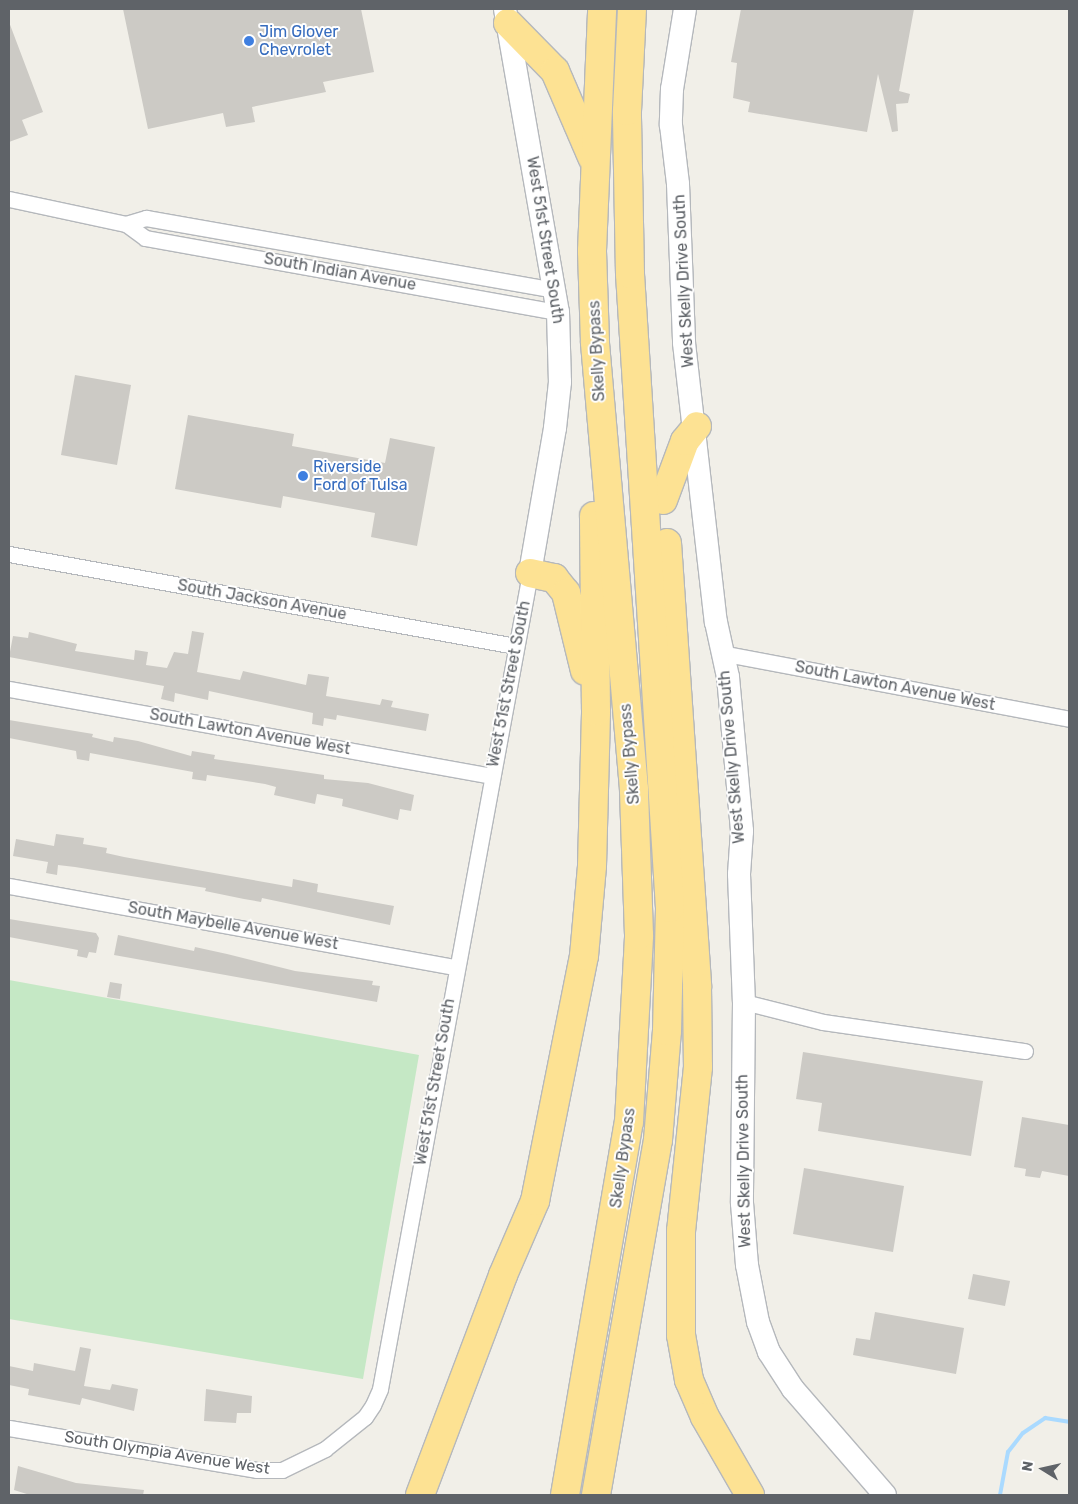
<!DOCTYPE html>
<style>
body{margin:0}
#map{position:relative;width:1078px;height:1504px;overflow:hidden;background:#f1efe8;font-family:Rubik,sans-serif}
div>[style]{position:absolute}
.green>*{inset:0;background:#c5e8c5}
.stream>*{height:4px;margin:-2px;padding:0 2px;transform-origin:2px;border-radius:2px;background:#aadaff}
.building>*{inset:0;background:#cccac5}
.roads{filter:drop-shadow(1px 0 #b5b8bc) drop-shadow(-1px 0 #b5b8bc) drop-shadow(0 1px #b5b8bc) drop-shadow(0 -1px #b5b8bc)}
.street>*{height:15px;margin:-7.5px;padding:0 7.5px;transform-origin:7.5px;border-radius:7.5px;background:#fff}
.secondary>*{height:22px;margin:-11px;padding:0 11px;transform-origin:11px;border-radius:11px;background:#fff}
.highway>*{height:28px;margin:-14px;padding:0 14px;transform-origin:14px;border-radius:14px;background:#fde293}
.dots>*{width:14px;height:14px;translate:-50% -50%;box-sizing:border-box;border:2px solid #fff;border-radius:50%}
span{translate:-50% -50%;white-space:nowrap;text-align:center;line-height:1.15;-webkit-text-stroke:4px #fff;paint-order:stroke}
.shop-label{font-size:16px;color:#366cbe}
.left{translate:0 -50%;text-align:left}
.street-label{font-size:16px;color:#5f6368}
.frame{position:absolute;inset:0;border:10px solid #5f6368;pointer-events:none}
.north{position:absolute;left:1018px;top:1444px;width:50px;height:50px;-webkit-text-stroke:4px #fff;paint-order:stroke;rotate:280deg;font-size:14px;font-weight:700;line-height:20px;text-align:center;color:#5f6368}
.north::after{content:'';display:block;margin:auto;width:18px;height:22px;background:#5f6368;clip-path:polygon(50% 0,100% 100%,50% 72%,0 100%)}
</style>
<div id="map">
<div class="green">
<div style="clip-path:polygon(9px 980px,419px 1055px,363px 1379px,9px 1319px)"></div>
</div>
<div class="stream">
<div style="left:1000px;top:1495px;width:44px;rotate:-79.5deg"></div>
<div style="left:1008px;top:1452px;width:24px;rotate:-52deg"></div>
<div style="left:1023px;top:1433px;width:27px;rotate:-34deg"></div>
<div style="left:1045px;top:1418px;width:24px;rotate:9deg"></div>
</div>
<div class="building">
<div style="clip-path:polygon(123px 9px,361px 9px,374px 72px,323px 82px,326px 92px,252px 107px,255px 122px,226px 127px,223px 113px,148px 129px)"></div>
<div style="clip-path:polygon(741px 9px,914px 9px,899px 91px,910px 94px,908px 103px,896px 104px,898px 131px,892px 132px,878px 74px,867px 132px,748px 112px,750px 102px,733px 98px,737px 63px,731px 62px)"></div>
<div style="clip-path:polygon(9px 22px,43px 112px,22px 120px,28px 135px,9px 142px)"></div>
<div style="clip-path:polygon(75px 375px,131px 385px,117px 465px,61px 455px)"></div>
<div style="clip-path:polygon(188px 415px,294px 434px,292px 446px,385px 463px,390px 438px,435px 447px,417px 546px,371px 537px,375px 513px,283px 496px,281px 508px,175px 489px)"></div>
<div style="clip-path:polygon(192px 631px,204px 633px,197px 672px,240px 680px,243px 671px,306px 685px,308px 674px,329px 677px,326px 696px,380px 705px,382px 699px,393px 701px,391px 707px,429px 714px,426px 731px,337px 715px,336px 720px,324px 718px,323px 726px,312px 724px,313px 713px,209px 691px,208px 700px,175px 693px,174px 702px,161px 699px,164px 686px,9px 657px,13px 636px,28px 638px,29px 632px,77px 644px,75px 651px,134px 660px,135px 650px,148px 652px,146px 665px,167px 668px,174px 652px,188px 654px)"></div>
<div style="clip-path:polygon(9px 720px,93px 734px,92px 737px,113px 742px,114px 737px,138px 741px,191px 756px,192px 751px,215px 755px,214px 759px,324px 775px,324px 779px,368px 783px,414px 795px,411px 811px,400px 809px,398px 820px,342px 806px,343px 799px,317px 794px,315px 804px,274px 795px,276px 787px,265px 784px,207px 775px,206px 781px,192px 779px,193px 772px,90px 753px,89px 761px,77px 759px,76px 751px,9px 738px)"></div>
<div style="clip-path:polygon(56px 834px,84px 838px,83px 844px,107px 848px,106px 853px,124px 857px,292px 887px,293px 879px,318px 884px,317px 892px,394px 906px,390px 925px,262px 898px,261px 902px,244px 899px,205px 891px,206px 888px,75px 867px,58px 865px,57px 875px,46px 873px,48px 862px,13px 856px,16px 839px,54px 846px)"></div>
<div style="clip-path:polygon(9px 919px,96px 933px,99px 938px,96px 953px,89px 952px,87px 958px,77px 956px,78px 950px,9px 937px)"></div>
<div style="clip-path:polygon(118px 935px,194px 951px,195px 947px,227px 954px,295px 971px,373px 981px,372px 985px,380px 986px,377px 1002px,114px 955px)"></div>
<div style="clip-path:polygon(110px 982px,122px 984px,120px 999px,107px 997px)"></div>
<div style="clip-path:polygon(803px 1052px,983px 1081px,971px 1156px,818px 1131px,822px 1103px,796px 1099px)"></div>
<div style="clip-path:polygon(1022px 1117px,1069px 1125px,1069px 1176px,1042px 1171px,1040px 1178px,1025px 1176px,1026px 1169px,1014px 1167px)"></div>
<div style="clip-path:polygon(804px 1168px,904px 1186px,893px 1252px,793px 1234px)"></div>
<div style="clip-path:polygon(973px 1274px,1010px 1281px,1005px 1306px,968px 1299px)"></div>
<div style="clip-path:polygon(875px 1312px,964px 1328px,956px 1374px,853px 1355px,856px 1338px,870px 1340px)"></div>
<div style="clip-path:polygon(80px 1347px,91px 1349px,84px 1386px,110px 1390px,112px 1384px,138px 1389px,134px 1411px,82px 1398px,80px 1405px,28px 1395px,29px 1389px,9px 1385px,9px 1366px,33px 1371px,34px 1363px,75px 1371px)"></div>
<div style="clip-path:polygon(206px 1389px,252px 1396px,251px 1413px,237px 1413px,236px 1423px,204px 1421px)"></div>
<div style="clip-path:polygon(18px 1466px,76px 1483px,144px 1490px,143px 1495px,30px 1495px,14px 1490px)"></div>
</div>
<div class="roads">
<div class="street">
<div style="left:9px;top:199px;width:120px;rotate:12.1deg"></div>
<div style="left:126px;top:224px;width:24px;rotate:36deg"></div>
<div style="left:145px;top:238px;width:420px;rotate:10.2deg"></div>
<div style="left:126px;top:224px;width:21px;rotate:-17deg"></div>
<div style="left:146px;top:218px;width:416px;rotate:10deg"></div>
<div style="left:9px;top:554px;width:514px;rotate:10.3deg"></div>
<div style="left:721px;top:653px;width:354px;rotate:10.7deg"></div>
<div style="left:9px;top:689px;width:491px;rotate:10.2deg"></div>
<div style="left:9px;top:886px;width:454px;rotate:10.3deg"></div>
<div style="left:744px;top:1002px;width:81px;rotate:14.2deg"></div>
<div style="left:823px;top:1022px;width:204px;rotate:8.2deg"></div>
<div style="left:9px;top:1428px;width:252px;rotate:9.6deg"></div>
<div style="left:257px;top:1470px;width:25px"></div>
<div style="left:282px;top:1470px;width:48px;rotate:-26deg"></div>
<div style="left:325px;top:1449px;width:51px;rotate:-38.7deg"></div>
<div style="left:365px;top:1417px;width:14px;rotate:-56deg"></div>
<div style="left:373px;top:1405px;width:17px;rotate:-66deg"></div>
<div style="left:380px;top:1389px;width:830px;rotate:-79.58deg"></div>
</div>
<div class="secondary">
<div style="left:505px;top:9px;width:308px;rotate:80.1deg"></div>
<div style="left:558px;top:312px;width:70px;rotate:88.4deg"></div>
<div style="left:560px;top:382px;width:46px;rotate:96.2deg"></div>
<div style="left:555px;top:428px;width:147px;rotate:99.8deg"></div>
<div style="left:685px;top:9px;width:81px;rotate:99.2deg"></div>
<div style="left:672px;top:89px;width:36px;rotate:92deg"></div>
<div style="left:671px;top:125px;width:59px;rotate:83.2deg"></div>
<div style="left:678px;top:184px;width:159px;rotate:87.8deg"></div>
<div style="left:684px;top:343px;width:281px;rotate:83.5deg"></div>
<div style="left:716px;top:622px;width:56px;rotate:77.7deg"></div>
<div style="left:728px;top:677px;width:155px;rotate:84.8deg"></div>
<div style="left:742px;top:831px;width:43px;rotate:94deg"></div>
<div style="left:739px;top:874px;width:128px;rotate:87.8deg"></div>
<div style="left:744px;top:1002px;width:201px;rotate:90.6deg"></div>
<div style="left:742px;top:1203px;width:62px;rotate:85.4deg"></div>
<div style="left:747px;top:1265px;width:58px;rotate:79.1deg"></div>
<div style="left:758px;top:1322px;width:32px;rotate:70deg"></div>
<div style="left:769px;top:1352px;width:44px;rotate:57deg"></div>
<div style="left:793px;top:1389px;width:140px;rotate:49deg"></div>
</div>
<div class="highway">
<div style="left:508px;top:23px;width:67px;rotate:45.6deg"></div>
<div style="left:555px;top:71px;width:94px;rotate:66.7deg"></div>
<div style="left:663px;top:500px;width:63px;rotate:-69.6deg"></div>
<div style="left:685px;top:441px;width:19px;rotate:-51deg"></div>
<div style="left:667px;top:543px;width:445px;rotate:86.1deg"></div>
<div style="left:697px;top:987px;width:80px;rotate:89.3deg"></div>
<div style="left:698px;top:1067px;width:165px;rotate:95.9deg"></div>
<div style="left:681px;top:1231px;width:104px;rotate:90deg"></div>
<div style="left:681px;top:1335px;width:46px;rotate:79.9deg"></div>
<div style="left:689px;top:1380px;width:40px;rotate:66.6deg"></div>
<div style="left:705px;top:1417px;width:90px;rotate:60deg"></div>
<div style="left:530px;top:573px;width:25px;rotate:12deg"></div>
<div style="left:554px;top:578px;width:19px;rotate:51deg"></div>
<div style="left:566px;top:593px;width:80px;rotate:76.3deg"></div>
<div style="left:420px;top:1495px;width:235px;rotate:-69.3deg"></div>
<div style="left:503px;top:1275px;width:81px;rotate:-66.6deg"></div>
<div style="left:535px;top:1201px;width:250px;rotate:-78.7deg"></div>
<div style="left:584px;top:956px;width:90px;rotate:-84.9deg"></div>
<div style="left:592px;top:866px;width:155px;rotate:-88.5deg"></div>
<div style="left:596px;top:711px;width:195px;rotate:-90.6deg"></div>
<div style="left:565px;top:1495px;width:378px;rotate:-80.3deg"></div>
<div style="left:629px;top:1122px;width:187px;rotate:-86.9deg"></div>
<div style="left:639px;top:935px;width:146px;rotate:-92deg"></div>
<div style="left:634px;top:789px;width:449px;rotate:-95deg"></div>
<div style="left:595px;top:342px;width:91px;rotate:-91.9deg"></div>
<div style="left:592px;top:251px;width:242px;rotate:-87.6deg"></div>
<div style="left:596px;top:1495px;width:360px;rotate:-80.1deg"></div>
<div style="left:658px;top:1140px;width:109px;rotate:-85.3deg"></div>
<div style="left:667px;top:1031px;width:123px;rotate:-88.6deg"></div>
<div style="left:670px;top:908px;width:635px;rotate:-93.61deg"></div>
<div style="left:630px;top:274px;width:163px;rotate:-91.1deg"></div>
<div style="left:627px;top:111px;width:102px;rotate:-87.2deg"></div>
</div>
</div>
<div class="dots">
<div style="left:249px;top:41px;background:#3f7fe0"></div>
<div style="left:303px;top:476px;background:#3f7fe0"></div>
</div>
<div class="shop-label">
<span class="left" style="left:259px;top:41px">Jim Glover<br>Chevrolet</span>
<span class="left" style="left:313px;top:476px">Riverside<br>Ford of Tulsa</span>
</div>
<div class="street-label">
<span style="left:545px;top:240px;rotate:81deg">West 51st Street South</span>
<span style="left:340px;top:272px;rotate:10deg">South Indian Avenue</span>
<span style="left:684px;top:281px;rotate:-93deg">West Skelly Drive South</span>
<span style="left:597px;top:351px;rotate:-93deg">Skelly Bypass</span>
<span style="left:262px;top:600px;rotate:10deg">South Jackson Avenue</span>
<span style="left:509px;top:684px;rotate:-79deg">West 51st Street South</span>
<span style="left:895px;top:686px;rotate:11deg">South Lawton Avenue West</span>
<span style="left:250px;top:732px;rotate:10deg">South Lawton Avenue West</span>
<span style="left:630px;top:754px;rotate:-95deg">Skelly Bypass</span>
<span style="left:732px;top:757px;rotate:-95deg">West Skelly Drive South</span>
<span style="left:233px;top:926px;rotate:10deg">South Maybelle Avenue West</span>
<span style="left:435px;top:1082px;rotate:-80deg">West 51st Street South</span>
<span style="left:623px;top:1158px;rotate:-82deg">Skelly Bypass</span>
<span style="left:744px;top:1161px;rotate:-91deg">West Skelly Drive South</span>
<span style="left:167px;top:1453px;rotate:9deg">South Olympia Avenue West</span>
</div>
<div class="frame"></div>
<div class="north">N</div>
</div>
